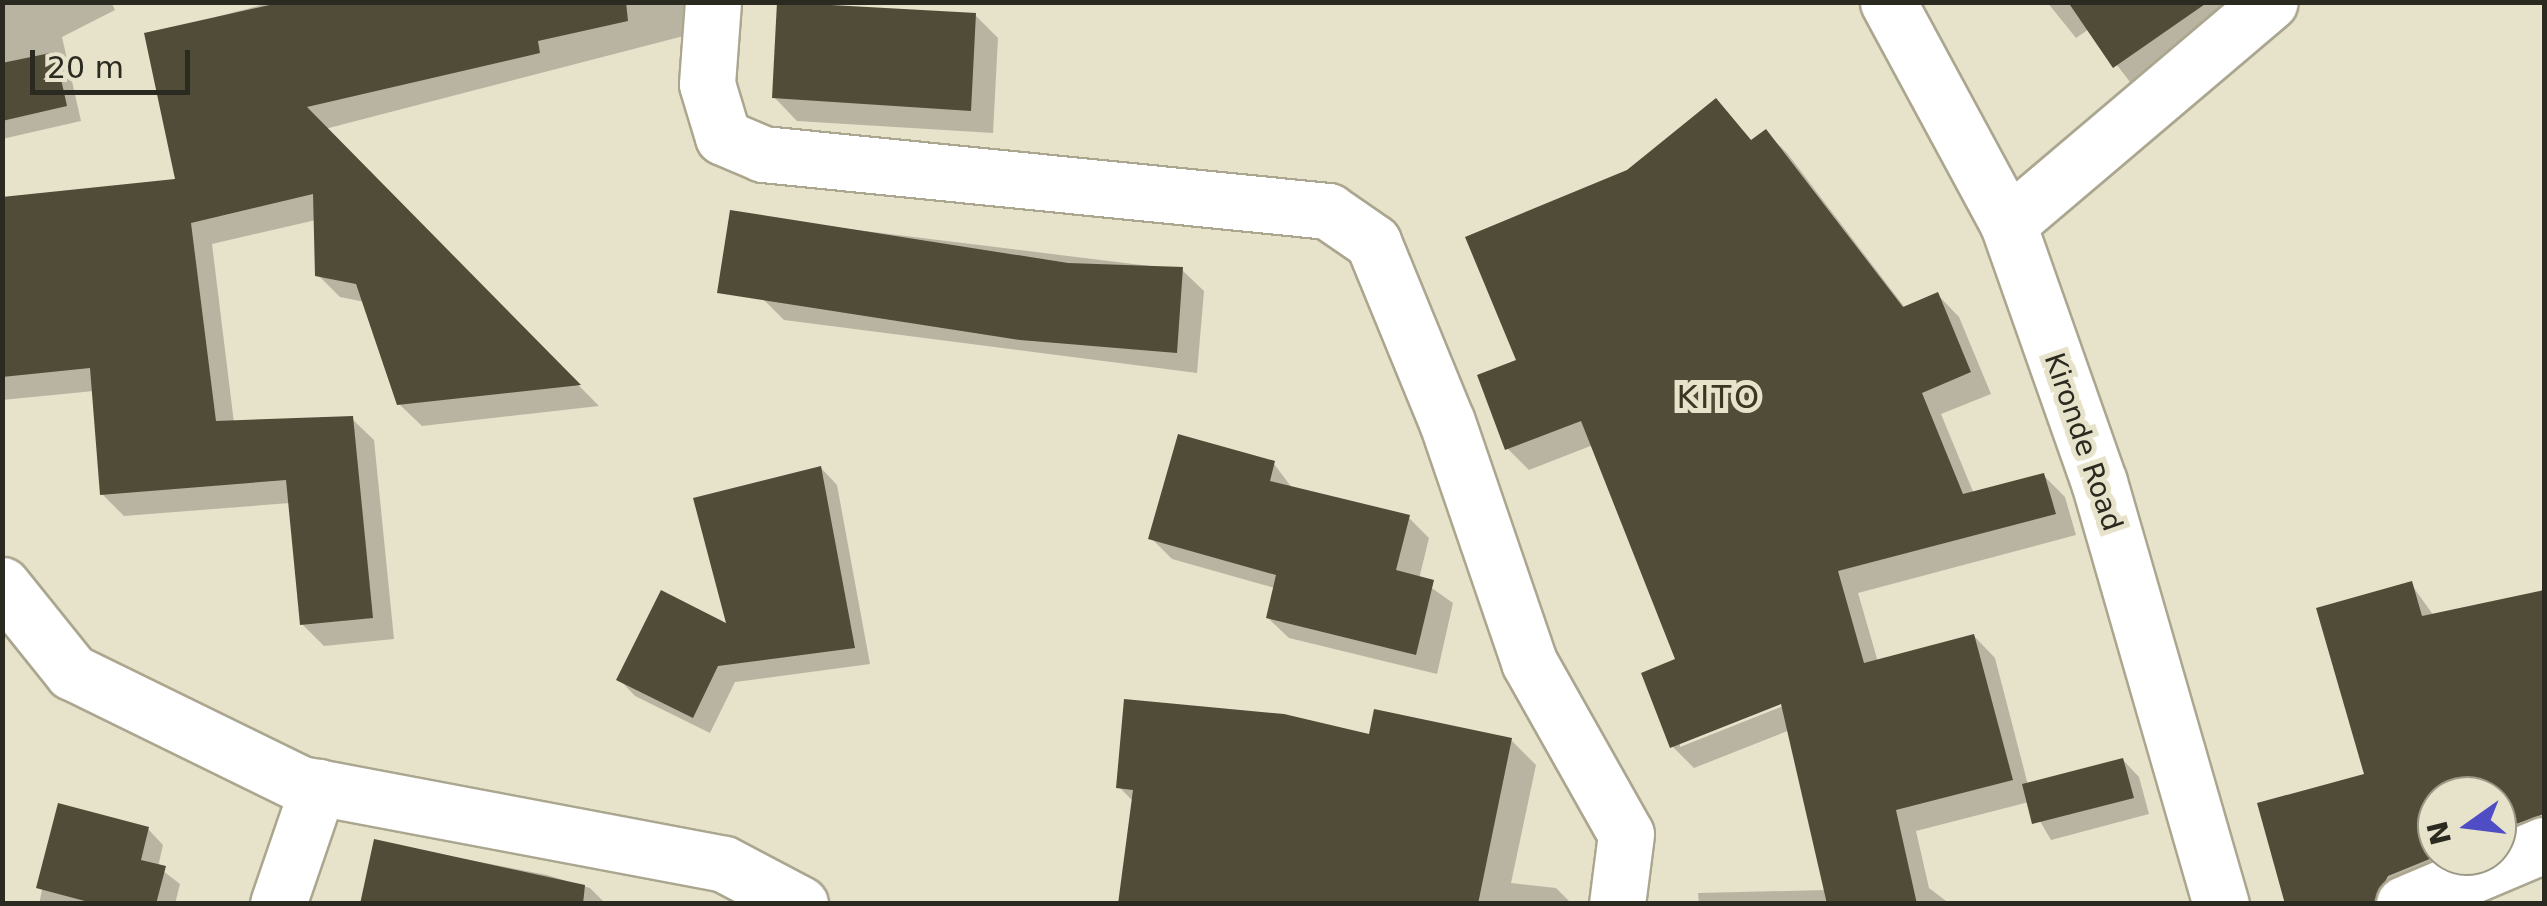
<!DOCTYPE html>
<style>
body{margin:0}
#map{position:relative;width:2547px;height:906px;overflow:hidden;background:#e7e2ca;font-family:"DejaVu Sans",sans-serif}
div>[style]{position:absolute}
.shadow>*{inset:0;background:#0003}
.building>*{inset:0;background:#514c38}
.roads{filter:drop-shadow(2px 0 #aba68f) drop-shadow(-2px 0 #aba68f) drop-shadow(0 2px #aba68f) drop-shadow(0 -2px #aba68f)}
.minor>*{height:55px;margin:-27.5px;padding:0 27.5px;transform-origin:27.5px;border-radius:27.5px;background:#fff}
span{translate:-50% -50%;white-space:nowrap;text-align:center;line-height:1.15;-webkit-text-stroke:10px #e7e2ca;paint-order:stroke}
.street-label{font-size:28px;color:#2b2a20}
.quarter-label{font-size:32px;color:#3a3622;letter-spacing:2.5px}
.frame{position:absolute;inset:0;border:5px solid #2b2a20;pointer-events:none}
.north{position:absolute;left:2417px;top:776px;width:100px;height:100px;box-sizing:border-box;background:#e7e2ca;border:2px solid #9c9886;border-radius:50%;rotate:256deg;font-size:28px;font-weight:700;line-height:40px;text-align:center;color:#2b2a20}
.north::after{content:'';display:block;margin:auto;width:35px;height:45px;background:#4f4dc4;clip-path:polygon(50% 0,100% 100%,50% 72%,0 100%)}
.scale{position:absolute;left:30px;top:50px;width:160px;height:45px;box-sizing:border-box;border:5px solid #2b2a20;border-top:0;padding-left:12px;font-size:30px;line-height:35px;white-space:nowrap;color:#2b2a20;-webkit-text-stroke:8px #e7e2ca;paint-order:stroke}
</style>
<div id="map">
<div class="shadow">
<div style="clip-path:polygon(2px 2px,111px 2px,115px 10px,62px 37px,81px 121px,2px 139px)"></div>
<div style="clip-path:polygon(273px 2px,713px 2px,703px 31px,325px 129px,599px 406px,422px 426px,399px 404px,365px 302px,340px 297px,318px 275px,316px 220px,212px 244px,234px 423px,352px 419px,374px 440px,394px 639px,324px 646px,302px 624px,290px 503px,124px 516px,102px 494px,94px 391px,2px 400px,2px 200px,178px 181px,147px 35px)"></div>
<div style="clip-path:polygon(2047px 2px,2253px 2px,2130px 82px,2089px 29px,2076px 38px)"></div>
<div style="clip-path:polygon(975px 15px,998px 38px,993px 133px,797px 121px,774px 97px)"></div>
<div style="clip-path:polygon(evenodd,1716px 101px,1753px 142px,1766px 132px,1787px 153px,1906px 309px,1938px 295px,1959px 317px,1991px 394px,1941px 414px,1974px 494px,2043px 475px,2065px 497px,2076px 535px,1858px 593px,1878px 662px,1974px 636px,1995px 658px,2028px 785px,2123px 760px,2139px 777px,2149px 814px,2051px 840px,2029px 802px,1916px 831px,1929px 888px,1950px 904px,1699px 904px,1698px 893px,1826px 890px,1790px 730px,1694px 768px,1672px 746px,1678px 661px,1593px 445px,1529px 470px,1507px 448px,1519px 362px,1628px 172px,1716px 101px,1792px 697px,1793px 702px,1680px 747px,1680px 741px,1792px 697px)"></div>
<div style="clip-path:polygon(767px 219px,1182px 270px,1204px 291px,1197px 373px,784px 320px,763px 299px)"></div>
<div style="clip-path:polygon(1274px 464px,1293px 489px,1408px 517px,1429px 538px,1419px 579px,1453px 603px,1437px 674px,1289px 638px,1268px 618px,1275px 588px,1172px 559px,1151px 538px)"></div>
<div style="clip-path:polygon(821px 468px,837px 485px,870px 664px,735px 682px,710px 733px,635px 696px,619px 679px,730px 628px)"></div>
<div style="clip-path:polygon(2411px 584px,2434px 616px,2544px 592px,2544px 811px,2497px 821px,2497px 796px,2437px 796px,2437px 856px,2497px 856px,2402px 904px,2287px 904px,2367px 776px)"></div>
<div style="clip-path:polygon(1371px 737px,1511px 740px,1536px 765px,1511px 883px,1556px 888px,1572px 904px,1121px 904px,1134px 802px,1119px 787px)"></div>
<div style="clip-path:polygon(60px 806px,148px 829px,163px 845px,158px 867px,180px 884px,175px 904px,39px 904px)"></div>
<div style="clip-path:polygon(376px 842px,547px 875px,590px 888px,606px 904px,362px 904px)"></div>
</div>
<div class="building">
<div style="clip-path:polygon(283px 2px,626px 2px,628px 21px,538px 41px,540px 53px,307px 107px,581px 385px,397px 405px,356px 284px,315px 276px,313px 194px,191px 223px,216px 421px,353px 416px,373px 618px,300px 625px,286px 480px,100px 495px,90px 368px,2px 377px,2px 197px,175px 179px,144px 33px)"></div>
<div style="clip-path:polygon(777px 2px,976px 13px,971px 111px,772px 98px)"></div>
<div style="clip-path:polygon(2068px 2px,2208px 2px,2113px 68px)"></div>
<div style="clip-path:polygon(55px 52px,67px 106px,2px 121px,2px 63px)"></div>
<div style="clip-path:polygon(1716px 98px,1751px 140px,1766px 129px,1903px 307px,1938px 292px,1971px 372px,1922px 393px,1963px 494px,2044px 473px,2056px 514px,1838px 571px,1864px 663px,1974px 634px,2013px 780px,1896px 810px,1917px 904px,1827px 904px,1781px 704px,1670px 748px,1641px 673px,1675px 659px,1581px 421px,1505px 450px,1477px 375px,1516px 360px,1465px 237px,1627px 170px)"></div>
<div style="clip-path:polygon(730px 210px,1068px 263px,1183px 267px,1177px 353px,1020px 340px,717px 293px)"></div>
<div style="clip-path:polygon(1178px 434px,1275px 461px,1270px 481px,1410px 515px,1396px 570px,1434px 580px,1416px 655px,1266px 618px,1276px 575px,1148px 539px)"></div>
<div style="clip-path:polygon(821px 466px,855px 648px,718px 666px,693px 718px,616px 680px,661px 590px,726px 623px,693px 498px)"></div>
<div style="clip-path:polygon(2412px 581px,2422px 616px,2544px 590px,2544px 814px,2497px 831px,2497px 796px,2437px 796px,2437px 856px,2388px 876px,2373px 904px,2285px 904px,2257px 803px,2364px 774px,2316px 608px)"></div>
<div style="clip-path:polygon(1124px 699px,1284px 714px,1369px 734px,1374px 709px,1512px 738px,1478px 904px,1118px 904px,1133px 790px,1116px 788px)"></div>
<div style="clip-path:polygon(2123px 758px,2134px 798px,2032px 824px,2022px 784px)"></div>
<div style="clip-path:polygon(58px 803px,149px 827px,141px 860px,166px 866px,156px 904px,96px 904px,36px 888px)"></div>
<div style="clip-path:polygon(374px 839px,585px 885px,583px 904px,360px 904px)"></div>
</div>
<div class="roads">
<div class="minor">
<div style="left:713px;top:2px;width:82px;rotate:94.2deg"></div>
<div style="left:707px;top:84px;width:55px;rotate:73.2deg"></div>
<div style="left:723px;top:137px;width:43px;rotate:23deg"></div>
<div style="left:763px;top:154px;width:568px;rotate:5.76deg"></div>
<div style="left:1328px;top:211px;width:55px;rotate:34.6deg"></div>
<div style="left:1373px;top:242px;width:195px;rotate:67.7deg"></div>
<div style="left:1447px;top:422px;width:254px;rotate:71.1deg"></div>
<div style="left:1529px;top:662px;width:197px;rotate:60.6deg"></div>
<div style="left:1626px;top:834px;width:71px;rotate:97.3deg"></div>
<div style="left:1888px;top:2px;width:252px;rotate:61.6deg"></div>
<div style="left:2008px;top:224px;width:274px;rotate:70.6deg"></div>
<div style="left:2099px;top:482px;width:439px;rotate:73.9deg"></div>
<div style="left:2008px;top:224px;width:343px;rotate:-40.3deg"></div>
<div style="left:2px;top:585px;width:112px;rotate:51.2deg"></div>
<div style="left:72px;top:672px;width:255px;rotate:26.1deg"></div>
<div style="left:301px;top:784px;width:430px;rotate:10.7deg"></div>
<div style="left:724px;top:864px;width:86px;rotate:27.8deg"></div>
<div style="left:278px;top:904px;width:124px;rotate:-71.1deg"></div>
<div style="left:2404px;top:904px;width:152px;rotate:-22.9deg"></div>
</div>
</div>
<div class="street-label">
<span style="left:2083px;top:442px;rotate:71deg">Kironde Road</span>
</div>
<div class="quarter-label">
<span style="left:1719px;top:397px">KITO</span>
</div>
<div class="frame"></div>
<div class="north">N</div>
<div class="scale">20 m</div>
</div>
